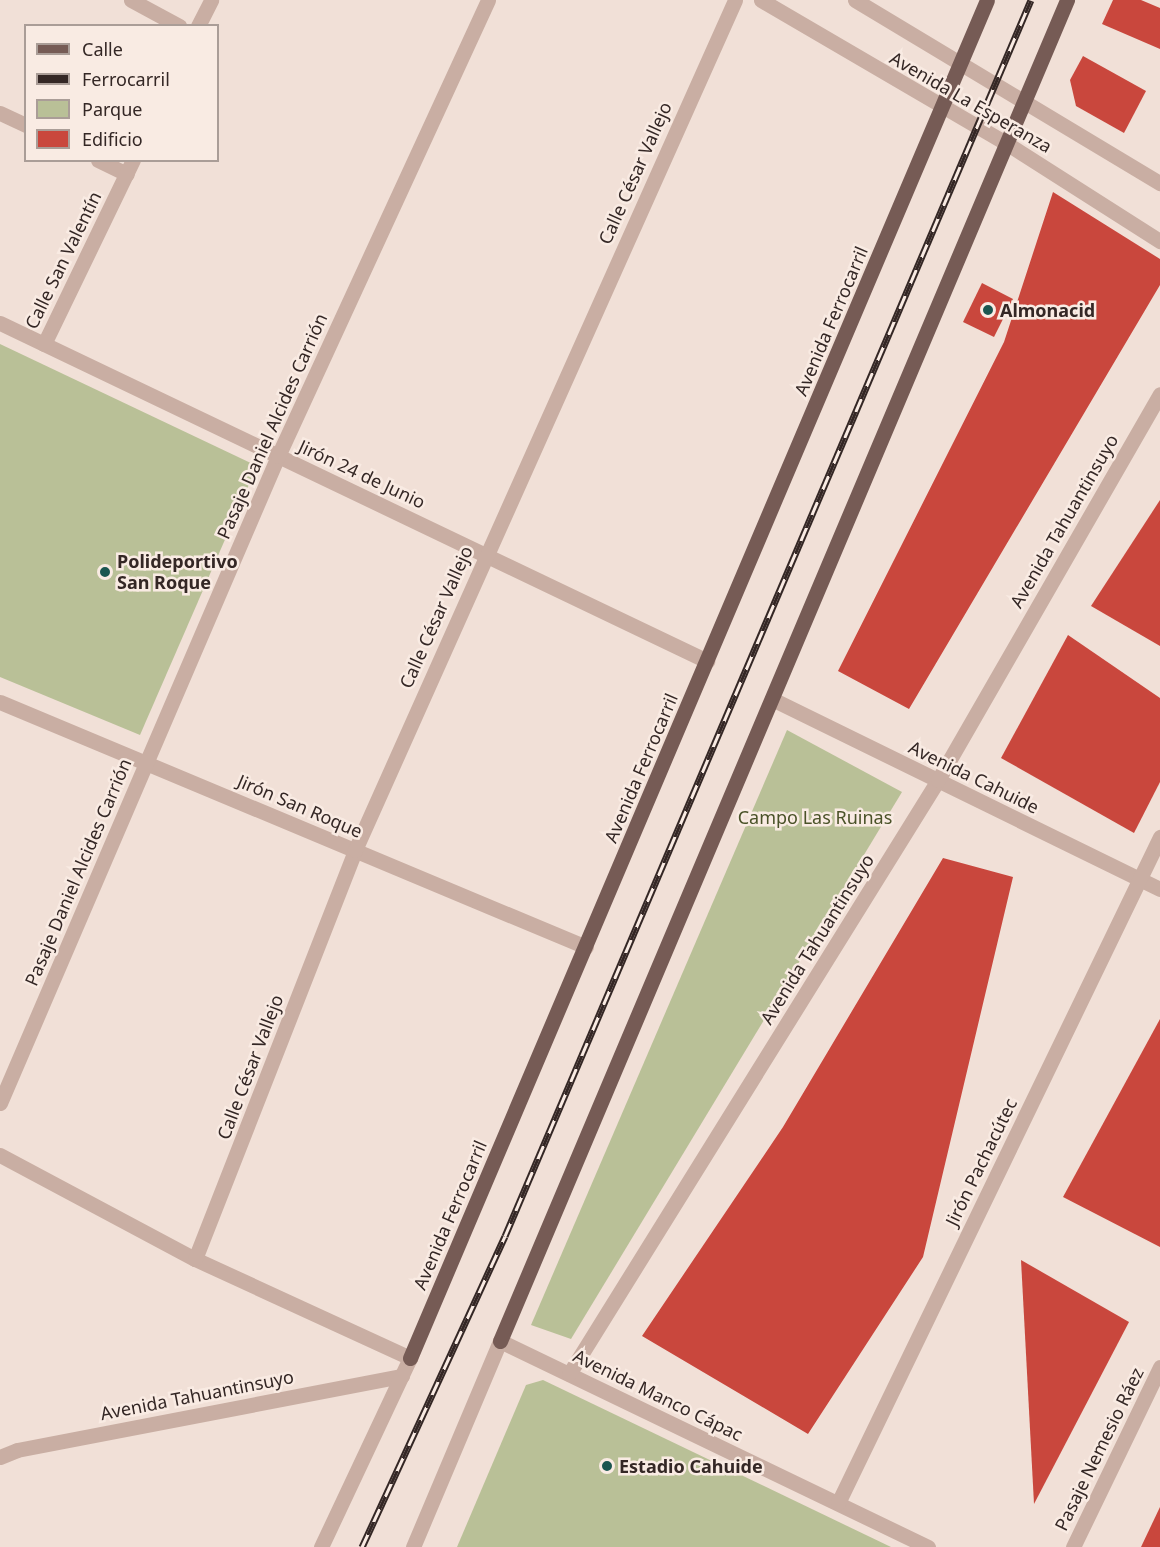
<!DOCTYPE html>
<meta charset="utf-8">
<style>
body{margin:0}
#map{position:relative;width:1160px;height:1547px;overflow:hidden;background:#f1e0d7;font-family:"Noto Sans",sans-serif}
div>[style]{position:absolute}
.green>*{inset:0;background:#b9c097}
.building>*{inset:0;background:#c9473d}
.minor>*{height:15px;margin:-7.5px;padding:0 7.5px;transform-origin:7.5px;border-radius:7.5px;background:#c9aea3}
.tertiary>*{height:15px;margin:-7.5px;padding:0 7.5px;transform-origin:7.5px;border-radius:7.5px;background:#c9aea3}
.primary>*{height:15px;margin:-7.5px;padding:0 7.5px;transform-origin:7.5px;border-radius:7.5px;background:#765b55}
.rail>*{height:7px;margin-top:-3.5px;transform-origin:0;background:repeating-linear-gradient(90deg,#f9ebe3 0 14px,#342725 0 28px);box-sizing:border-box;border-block:2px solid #342725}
.dots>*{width:16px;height:16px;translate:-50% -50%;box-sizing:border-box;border:3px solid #f9ebe3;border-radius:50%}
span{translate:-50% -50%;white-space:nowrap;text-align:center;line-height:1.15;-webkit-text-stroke:5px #f9ebe3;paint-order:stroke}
.street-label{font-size:18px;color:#342725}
.poi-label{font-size:18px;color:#342725;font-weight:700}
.left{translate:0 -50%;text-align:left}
.park-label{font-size:18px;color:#4a5228}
.legend{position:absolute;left:24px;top:24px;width:195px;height:138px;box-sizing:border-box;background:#f9ebe3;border:2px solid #aa9d97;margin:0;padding:8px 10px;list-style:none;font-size:18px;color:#342725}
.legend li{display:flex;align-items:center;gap:12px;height:30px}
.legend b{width:30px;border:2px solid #aa9d97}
</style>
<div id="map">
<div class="green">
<div style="clip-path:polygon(0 344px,257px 466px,140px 735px,0 677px)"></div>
<div style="clip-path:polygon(787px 730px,902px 792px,571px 1339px,531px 1325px)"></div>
<div style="clip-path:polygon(543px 1380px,891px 1547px,457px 1547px,526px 1385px)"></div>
</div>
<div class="building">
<div style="clip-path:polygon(1113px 0,1141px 0,1160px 8px,1160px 49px,1102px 24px)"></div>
<div style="clip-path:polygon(1083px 56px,1146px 91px,1124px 133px,1076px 106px,1070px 80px)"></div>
<div style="clip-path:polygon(1053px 192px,1160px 259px,1160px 285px,909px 709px,838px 671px,1004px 342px)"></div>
<div style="clip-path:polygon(982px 283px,1013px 299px,994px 337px,963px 322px)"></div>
<div style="clip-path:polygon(1160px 500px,1160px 646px,1091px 606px)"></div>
<div style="clip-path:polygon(1068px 635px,1160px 698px,1160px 782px,1134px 833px,1001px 758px)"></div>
<div style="clip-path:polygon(943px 858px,1013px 877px,923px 1257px,808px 1434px,642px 1336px,783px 1127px)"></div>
<div style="clip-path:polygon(1160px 1019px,1160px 1247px,1063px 1197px)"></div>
<div style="clip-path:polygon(1021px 1260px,1129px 1322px,1034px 1504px)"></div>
<div style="clip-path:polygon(1160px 1507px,1160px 1547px,1141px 1547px)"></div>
</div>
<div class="minor">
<div style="left:131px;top:0;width:55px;rotate:28.4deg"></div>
<div style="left:198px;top:26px;width:29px;rotate:-63deg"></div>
<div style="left:0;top:113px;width:29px;rotate:25deg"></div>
<div style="left:98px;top:160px;width:32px;rotate:26deg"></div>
<div style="left:0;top:323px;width:784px;rotate:25.55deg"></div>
<div style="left:44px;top:344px;width:204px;rotate:-64.2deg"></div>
<div style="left:772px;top:699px;width:432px;rotate:26.1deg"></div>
<div style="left:0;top:702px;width:635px;rotate:22.69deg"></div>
<div style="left:0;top:1103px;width:704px;rotate:-66.75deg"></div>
<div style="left:278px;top:456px;width:502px;rotate:-65.27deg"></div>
<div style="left:0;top:1155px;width:221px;rotate:28.1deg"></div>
<div style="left:195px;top:1259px;width:237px;rotate:24.7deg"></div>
<div style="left:195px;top:1259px;width:439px;rotate:-68.6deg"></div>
<div style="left:355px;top:850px;width:931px;rotate:-65.91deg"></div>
<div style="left:500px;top:1341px;width:475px;rotate:25.7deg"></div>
<div style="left:569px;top:1374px;width:699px;rotate:-58.15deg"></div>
<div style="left:938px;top:780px;width:445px;rotate:-60.1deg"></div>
<div style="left:0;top:1457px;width:18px;rotate:-22deg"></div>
<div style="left:17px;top:1450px;width:392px;rotate:-10.9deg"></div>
<div style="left:838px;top:1503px;width:740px;rotate:-64.2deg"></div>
<div style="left:1073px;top:1547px;width:200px;rotate:-64.2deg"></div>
</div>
<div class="tertiary">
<div style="left:761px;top:0;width:284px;rotate:30.3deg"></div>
<div style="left:1006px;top:143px;width:183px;rotate:32.5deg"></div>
<div style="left:855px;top:0;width:356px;rotate:31deg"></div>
<div style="left:321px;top:1547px;width:209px;rotate:-64.8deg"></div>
<div style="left:413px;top:1547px;width:224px;rotate:-67.1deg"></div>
</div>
<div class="primary">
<div style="left:500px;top:1341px;width:1456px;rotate:-67.08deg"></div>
<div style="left:410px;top:1358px;width:1475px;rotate:-66.98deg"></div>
</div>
<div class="rail">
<div style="left:362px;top:1547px;width:342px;rotate:-65.3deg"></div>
<div style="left:505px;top:1236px;width:1343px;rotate:-66.95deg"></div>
</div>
<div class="dots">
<div style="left:988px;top:310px;background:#1a5650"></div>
<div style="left:105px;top:572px;background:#1a5650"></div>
<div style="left:607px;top:1466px;background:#1a5650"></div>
</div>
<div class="street-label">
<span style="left:971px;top:102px;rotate:30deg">Avenida La Esperanza</span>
<span style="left:635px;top:173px;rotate:-66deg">Calle César Vallejo</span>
<span style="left:63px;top:260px;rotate:-64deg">Calle San Valentín</span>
<span style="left:831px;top:321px;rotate:-67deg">Avenida Ferrocarril</span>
<span style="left:272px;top:426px;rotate:-66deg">Pasaje Daniel Alcides Carrión</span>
<span style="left:362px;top:474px;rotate:25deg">Jirón 24 de Junio</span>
<span style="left:1064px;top:521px;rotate:-60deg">Avenida Tahuantinsuyo</span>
<span style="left:436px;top:617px;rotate:-66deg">Calle César Vallejo</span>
<span style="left:641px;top:768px;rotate:-67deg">Avenida Ferrocarril</span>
<span style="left:974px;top:777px;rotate:26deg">Avenida Cahuide</span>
<span style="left:300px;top:806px;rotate:23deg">Jirón San Roque</span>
<span style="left:78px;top:872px;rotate:-67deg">Pasaje Daniel Alcides Carrión</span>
<span style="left:817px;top:939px;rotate:-58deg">Avenida Tahuantinsuyo</span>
<span style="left:250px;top:1067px;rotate:-69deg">Calle César Vallejo</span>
<span style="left:981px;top:1162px;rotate:-64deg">Jirón Pachacútec</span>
<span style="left:450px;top:1215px;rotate:-67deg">Avenida Ferrocarril</span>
<span style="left:197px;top:1395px;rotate:-11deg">Avenida Tahuantinsuyo</span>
<span style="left:658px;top:1395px;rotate:26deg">Avenida Manco Cápac</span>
<span style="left:1099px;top:1449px;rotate:-64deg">Pasaje Nemesio Ráez</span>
</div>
<div class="poi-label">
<span class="left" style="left:1000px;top:310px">Almonacid</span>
<span class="left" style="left:117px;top:572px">Polideportivo<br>San Roque</span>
<span class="left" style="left:619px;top:1466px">Estadio Cahuide</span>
</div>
<div class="park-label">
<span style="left:815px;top:817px">Campo Las Ruinas</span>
</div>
<ul class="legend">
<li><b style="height:8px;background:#765b55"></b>Calle</li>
<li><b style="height:8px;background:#342725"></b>Ferrocarril</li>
<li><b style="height:16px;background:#b9c097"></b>Parque</li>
<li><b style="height:16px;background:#c9473d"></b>Edificio</li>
</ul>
</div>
